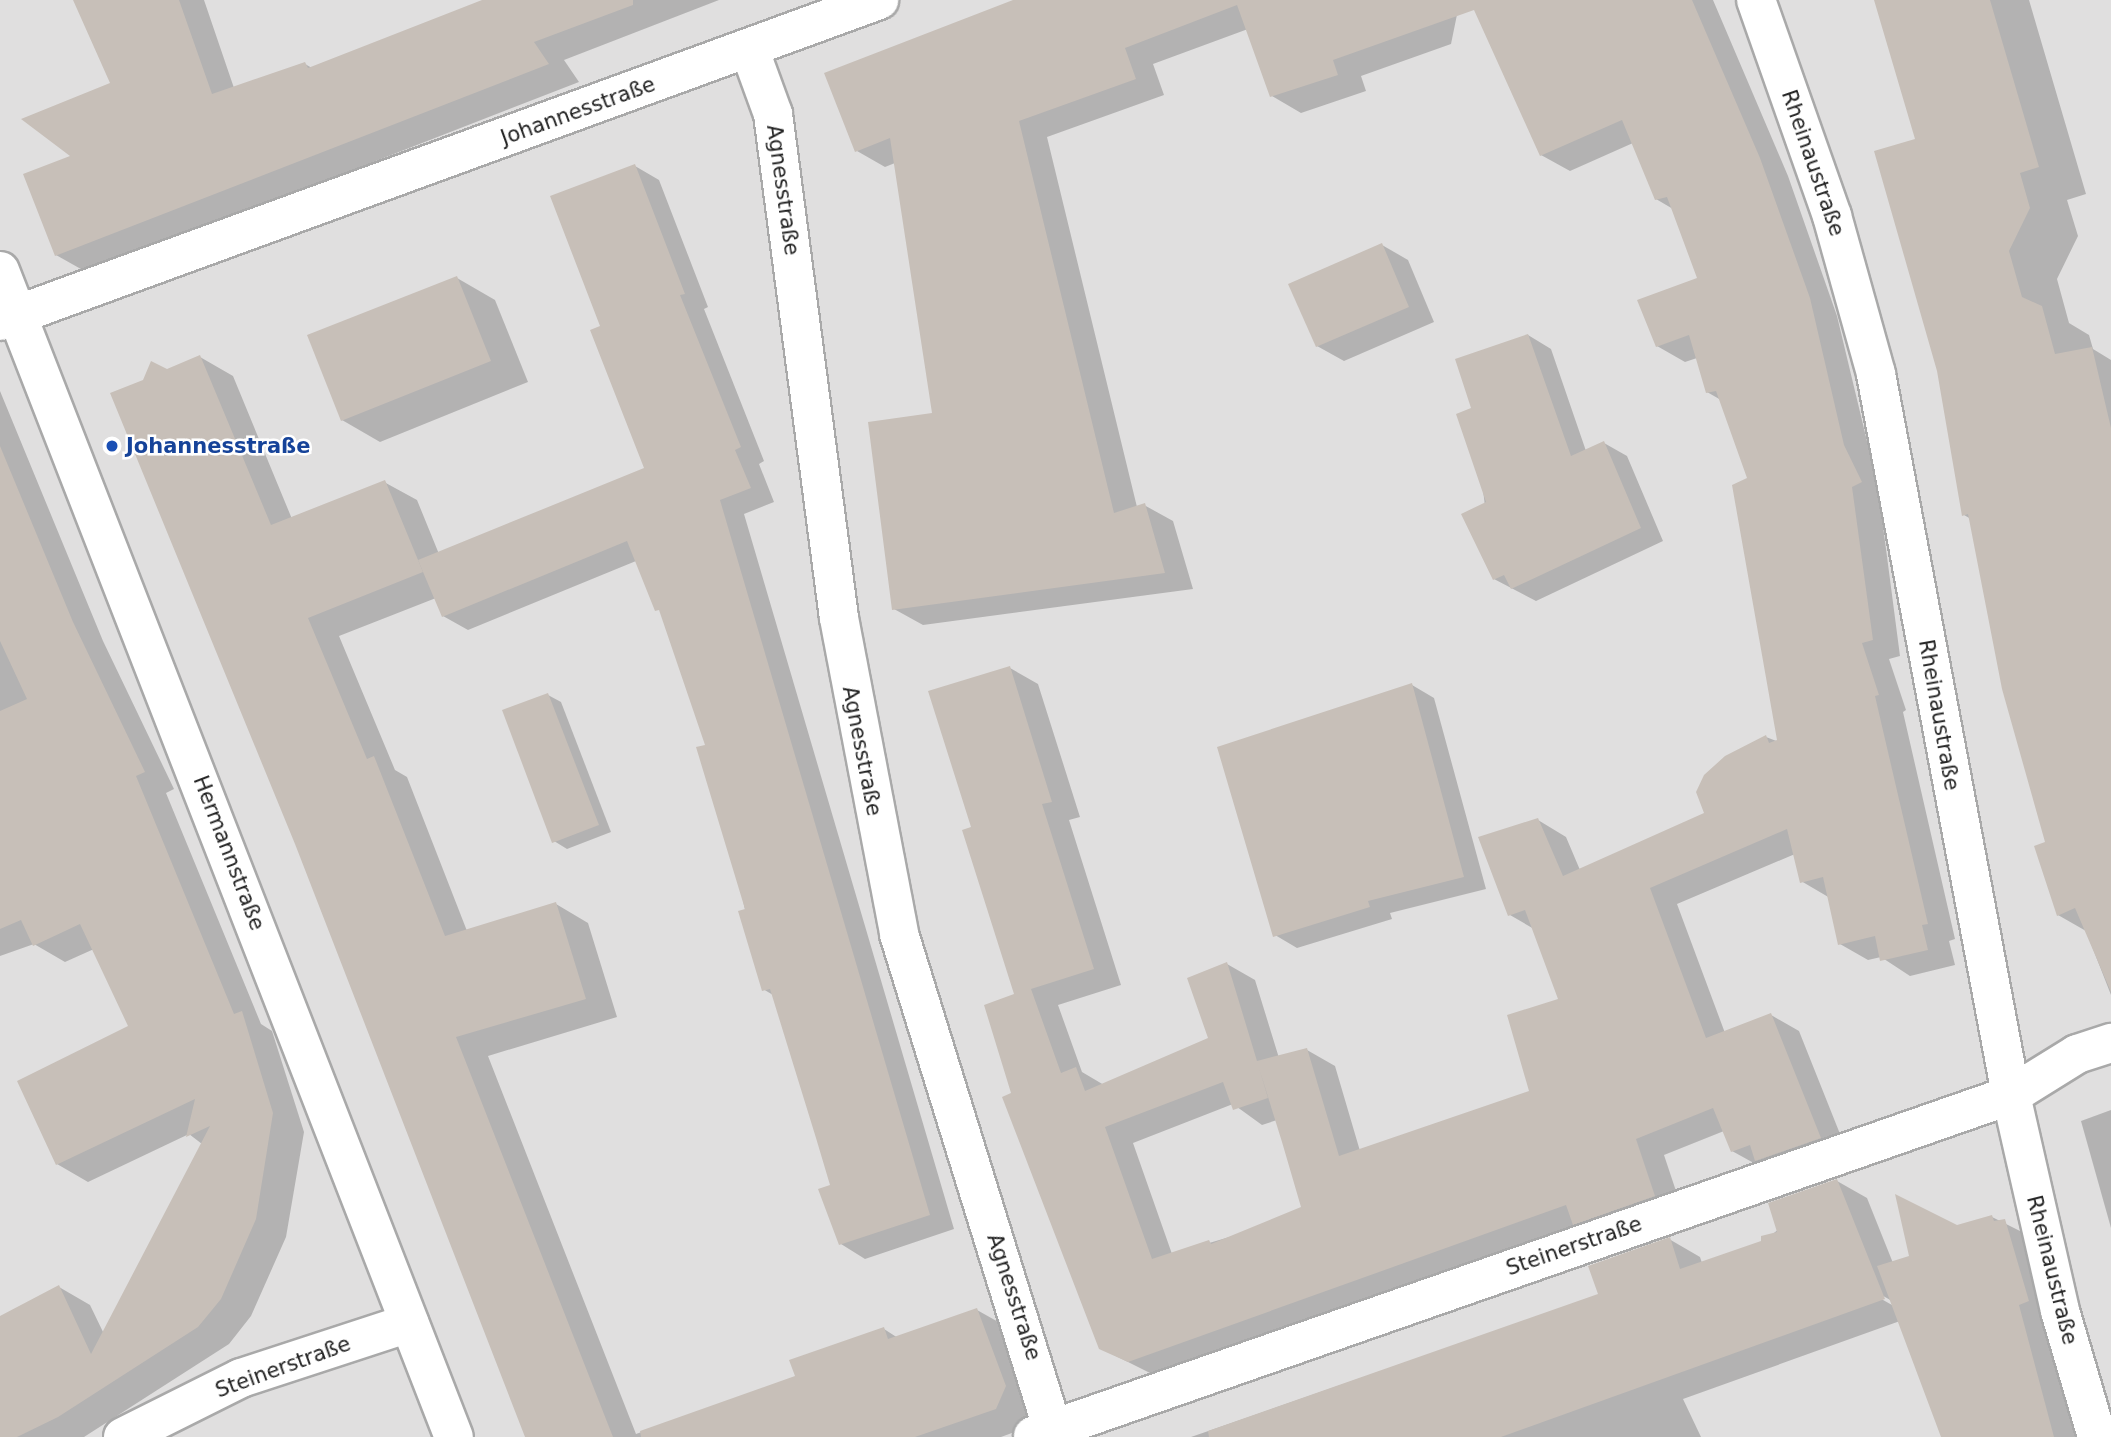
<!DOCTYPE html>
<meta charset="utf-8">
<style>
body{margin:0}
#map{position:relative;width:2111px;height:1437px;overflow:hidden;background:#f2efe9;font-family:"DejaVu Sans",sans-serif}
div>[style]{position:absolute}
.residential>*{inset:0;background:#e0dfdf}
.shadow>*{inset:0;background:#0003}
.building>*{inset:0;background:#c7bfb8}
.roads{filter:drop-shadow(2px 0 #a9a9a9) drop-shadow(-2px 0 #a9a9a9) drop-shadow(0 2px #a9a9a9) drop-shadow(0 -2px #a9a9a9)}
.minor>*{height:38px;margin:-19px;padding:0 19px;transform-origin:19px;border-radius:19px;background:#fff}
.dots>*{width:19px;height:19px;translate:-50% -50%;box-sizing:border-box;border:4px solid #fff;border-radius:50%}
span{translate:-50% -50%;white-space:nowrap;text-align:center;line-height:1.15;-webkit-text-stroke:5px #fff;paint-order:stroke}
.street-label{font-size:21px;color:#222}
.transit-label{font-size:21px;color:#164399;font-weight:700}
.left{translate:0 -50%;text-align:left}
</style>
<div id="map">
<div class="residential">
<div style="clip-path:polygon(0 0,2111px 0,2111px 1437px,0 1437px)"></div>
</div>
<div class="shadow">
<div style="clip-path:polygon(75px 0,204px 0,234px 88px,305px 64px,312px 68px,486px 0,719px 0,564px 60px,579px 82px,88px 273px,56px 255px,74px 156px,113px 84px)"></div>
<div style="clip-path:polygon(1019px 0,1460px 0,1451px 44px,1361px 76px,1366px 91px,1301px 113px,1272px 96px,1248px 29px,1153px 64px,1164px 95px,1047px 137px,1137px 507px,1144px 505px,1173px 521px,1193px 589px,923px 625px,894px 609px,934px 415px,895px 163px,885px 167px,857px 151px)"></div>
<div style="clip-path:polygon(evenodd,1577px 0,1713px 0,1788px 176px,1837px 316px,1872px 462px,1889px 499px,1880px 503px,1900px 656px,1889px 659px,1906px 710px,1903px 712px,1955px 939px,1949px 941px,1955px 965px,1910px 976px,1881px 957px,1868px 960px,1840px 944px,1830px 898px,1801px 881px,1795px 854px,1677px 904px,1725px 1033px,1771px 1015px,1799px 1031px,1848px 1154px,1761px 1167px,1732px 1151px,1724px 1131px,1664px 1155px,1683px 1212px,1158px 1377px,1100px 1348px,1013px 1094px,1016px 995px,973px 828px,1010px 668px,1038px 684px,1080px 817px,1069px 820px,1121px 985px,1058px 1005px,1082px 1072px,1104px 1085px,1210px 1039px,1227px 964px,1255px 980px,1279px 1058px,1307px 1050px,1335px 1066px,1360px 1151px,1531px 1092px,1560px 1000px,1534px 929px,1510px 915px,1538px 820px,1566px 837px,1580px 870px,1706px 814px,1766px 737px,1779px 742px,1749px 479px,1721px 400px,1707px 392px,1697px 358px,1685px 362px,1657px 346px,1699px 279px,1673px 209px,1656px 199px,1633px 143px,1570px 171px,1541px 155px,1577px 0,1233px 1104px,1262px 1125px,1277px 1120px,1303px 1208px,1270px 1225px,1172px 1254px,1133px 1143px,1233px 1104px)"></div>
<div style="clip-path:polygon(1876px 0,2029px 0,2086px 194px,2067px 200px,2078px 236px,2057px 279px,2069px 323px,2089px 335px,2093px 349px,2111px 360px,2111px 995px,2086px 931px,2058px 915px,2047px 843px,1971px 519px,1964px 515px,1917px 140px)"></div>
<div style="clip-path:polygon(635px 166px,659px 180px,708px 307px,704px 309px,764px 461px,759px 464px,774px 502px,744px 514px,954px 1229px,865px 1259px,841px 1244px,832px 1186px,773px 995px,763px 989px,708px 746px,661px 612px,636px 561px,468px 630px,443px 616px,436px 598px,339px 636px,395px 770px,407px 777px,467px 931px,556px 904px,588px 923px,617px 1017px,488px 1056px,636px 1434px,797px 1377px,884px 1329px,898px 1338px,977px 1310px,1009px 1328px,1038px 1405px,1028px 1427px,1001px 1437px,526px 1437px,167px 371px,200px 357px,233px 376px,292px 519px,384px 482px,417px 500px,439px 554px,646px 469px,602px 327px)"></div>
<div style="clip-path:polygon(1382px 245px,1408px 260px,1434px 322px,1344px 361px,1317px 346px)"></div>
<div style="clip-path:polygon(457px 278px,495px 300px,528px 382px,380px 442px,342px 420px)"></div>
<div style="clip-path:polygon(1528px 335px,1551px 349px,1586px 451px,1604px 443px,1627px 456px,1663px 541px,1536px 601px,1494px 579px,1473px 409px)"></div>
<div style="clip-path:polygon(0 391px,103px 641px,174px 789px,166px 793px,261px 1024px,272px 1031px,304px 1132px,286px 1237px,251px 1316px,229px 1344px,84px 1437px,0 1437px,0 1318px,59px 1287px,90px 1305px,104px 1334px,202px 1144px,189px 1134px,88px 1182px,57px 1164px,130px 1026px,94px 949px,65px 962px,34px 944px,0 956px)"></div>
<div style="clip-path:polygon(1412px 685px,1434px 698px,1486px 889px,1390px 913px,1392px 919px,1297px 948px,1275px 935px)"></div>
<div style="clip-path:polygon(548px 695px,561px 702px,611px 832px,567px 849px,554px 841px)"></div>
<div style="clip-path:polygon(2111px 1110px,2111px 1228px,2081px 1121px)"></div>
<div style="clip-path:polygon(evenodd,1837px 1181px,1867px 1198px,1893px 1263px,1911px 1258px,1957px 1227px,1992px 1217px,2036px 1239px,2083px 1437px,1943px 1437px,1900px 1321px,1683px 1399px,1701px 1437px,1191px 1437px,1600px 1295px,1669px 1239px,1700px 1257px,1702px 1263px,1763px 1242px,1837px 1181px,1878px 1293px,1892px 1301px,1892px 1305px,1876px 1296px,1878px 1293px)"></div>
</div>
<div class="building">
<div style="clip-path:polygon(73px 0,179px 0,212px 94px,305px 62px,308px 68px,482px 0,633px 0,633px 5px,534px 42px,549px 64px,55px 256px,23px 174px,70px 156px,21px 119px,110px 83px)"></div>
<div style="clip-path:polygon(evenodd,1013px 0,1692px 0,1760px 158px,1810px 298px,1844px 445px,1862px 482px,1852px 487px,1873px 640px,1862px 643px,1879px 695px,1875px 696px,1928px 924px,1922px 925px,1928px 950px,1880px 961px,1875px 936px,1838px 945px,1823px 877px,1800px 883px,1787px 829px,1650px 888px,1706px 1038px,1771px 1013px,1821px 1138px,1755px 1161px,1750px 1145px,1731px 1152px,1713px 1108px,1636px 1139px,1655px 1196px,1573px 1225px,1566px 1205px,1128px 1362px,1099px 1349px,1002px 1097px,1011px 1093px,984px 1005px,1014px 994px,962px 830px,971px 827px,928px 691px,1010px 666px,1052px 802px,1042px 804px,1094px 969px,1031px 989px,1061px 1073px,1076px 1067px,1085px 1091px,1208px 1038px,1187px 978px,1227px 962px,1257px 1061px,1307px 1048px,1339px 1156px,1529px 1091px,1507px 1015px,1558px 999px,1525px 910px,1508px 916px,1478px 837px,1538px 818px,1563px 876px,1704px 813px,1696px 792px,1704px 775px,1725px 756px,1766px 735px,1769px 743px,1777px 740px,1732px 485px,1747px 478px,1716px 391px,1706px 393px,1689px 335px,1656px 347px,1637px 300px,1697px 278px,1667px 197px,1655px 200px,1622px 120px,1540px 156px,1474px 10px,1333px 60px,1338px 75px,1270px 97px,1237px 5px,1125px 48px,1136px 79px,1019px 121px,1114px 513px,1145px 503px,1165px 573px,892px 610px,868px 422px,932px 413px,890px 138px,855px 152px,824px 73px,1013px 0,1259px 1068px,1282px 1142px,1301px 1207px,1211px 1244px,1209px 1240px,1152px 1259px,1105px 1127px,1223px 1082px,1233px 1110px,1268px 1098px,1259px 1068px)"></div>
<div style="clip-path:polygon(1874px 0,1990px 0,2039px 167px,2020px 173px,2030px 208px,2009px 251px,2022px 297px,2042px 306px,2055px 354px,2092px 347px,2111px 428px,2111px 992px,2075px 908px,2057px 916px,2034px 846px,2045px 842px,2002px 689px,1968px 514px,1962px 516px,1937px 371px,1874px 151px,1915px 139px)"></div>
<div style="clip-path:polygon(635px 164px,685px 294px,680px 295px,741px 447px,735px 450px,751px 488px,720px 500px,930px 1215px,839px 1245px,818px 1189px,830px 1185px,816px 1138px,770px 989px,762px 991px,738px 911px,745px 909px,696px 747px,705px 745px,659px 610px,655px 611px,627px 541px,442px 617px,418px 560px,644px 468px,590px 330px,600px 326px,550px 196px)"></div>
<div style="clip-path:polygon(1382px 243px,1409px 307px,1316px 347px,1288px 284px)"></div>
<div style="clip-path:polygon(457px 276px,491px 361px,341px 421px,307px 335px)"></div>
<div style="clip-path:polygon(1528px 334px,1571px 456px,1604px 441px,1641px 528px,1511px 589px,1504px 575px,1493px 580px,1461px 514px,1486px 502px,1456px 414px,1471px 408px,1455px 359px)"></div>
<div style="clip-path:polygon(200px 355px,271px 525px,385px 480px,423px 572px,308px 618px,367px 759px,374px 756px,445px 936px,556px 902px,586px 999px,456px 1037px,613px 1437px,525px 1437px,295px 844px,110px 393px,143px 380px,151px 361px,167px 369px)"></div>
<div style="clip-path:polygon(0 446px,73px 622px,145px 772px,136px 776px,234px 1014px,242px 1011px,273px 1113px,256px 1219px,221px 1299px,198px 1327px,58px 1417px,17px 1437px,0 1437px,0 1316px,59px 1285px,91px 1354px,210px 1126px,186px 1137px,195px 1099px,56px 1165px,17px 1081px,128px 1026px,80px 924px,33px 946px,21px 920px,0 929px,0 711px,27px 699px,0 641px)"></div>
<div style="clip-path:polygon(1412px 683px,1464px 877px,1368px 901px,1370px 907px,1273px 937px,1217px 747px)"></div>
<div style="clip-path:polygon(548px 693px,599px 825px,552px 843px,502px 710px)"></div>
<div style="clip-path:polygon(1837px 1179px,1885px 1299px,1501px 1437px,1209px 1437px,1208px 1431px,1598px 1294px,1588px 1266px,1670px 1237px,1680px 1269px,1761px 1241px,1761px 1236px,1777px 1232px,1768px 1203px)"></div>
<div style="clip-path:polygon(1895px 1194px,1957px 1225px,1992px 1215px,1994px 1221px,2005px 1219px,2029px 1301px,2019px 1305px,2054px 1437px,1941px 1437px,1877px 1266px,1909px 1256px)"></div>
<div style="clip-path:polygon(977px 1308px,1006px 1386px,996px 1409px,915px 1437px,641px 1437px,640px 1431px,795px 1376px,789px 1360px,884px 1327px,888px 1339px)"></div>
</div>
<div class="roads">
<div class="minor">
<div style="left:1756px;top:0;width:229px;rotate:70.6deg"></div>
<div style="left:1832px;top:216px;width:164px;rotate:74.4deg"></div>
<div style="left:1876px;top:374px;width:734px;rotate:79.39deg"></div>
<div style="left:2011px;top:1095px;width:221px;rotate:77.2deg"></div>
<div style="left:2060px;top:1311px;width:131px;rotate:73.6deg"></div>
<div style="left:749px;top:48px;width:70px;rotate:70deg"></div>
<div style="left:773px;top:114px;width:508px;rotate:82.54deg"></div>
<div style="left:839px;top:618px;width:322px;rotate:79.2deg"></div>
<div style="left:899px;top:934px;width:527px;rotate:72.77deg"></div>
<div style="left:0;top:271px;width:1251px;rotate:68.73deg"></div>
<div style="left:0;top:321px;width:936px;rotate:-20.06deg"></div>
<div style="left:1033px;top:1436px;width:1036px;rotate:-19.22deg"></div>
<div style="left:2011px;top:1095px;width:78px;rotate:-31.8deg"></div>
<div style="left:2077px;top:1054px;width:36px;rotate:-18deg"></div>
<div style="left:123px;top:1437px;width:132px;rotate:-26.6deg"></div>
<div style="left:241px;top:1378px;width:177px;rotate:-18.1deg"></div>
</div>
</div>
<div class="dots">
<div style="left:112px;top:446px;background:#1a4fb4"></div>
</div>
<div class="street-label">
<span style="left:578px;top:111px;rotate:-20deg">Johannesstraße</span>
<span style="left:1813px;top:163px;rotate:71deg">Rheinaustraße</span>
<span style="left:783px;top:190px;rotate:82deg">Agnesstraße</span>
<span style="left:1939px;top:715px;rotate:80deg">Rheinaustraße</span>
<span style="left:862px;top:751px;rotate:79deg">Agnesstraße</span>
<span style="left:229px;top:853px;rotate:69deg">Hermannstraße</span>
<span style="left:1574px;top:1246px;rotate:-19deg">Steinerstraße</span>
<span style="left:2052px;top:1270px;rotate:76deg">Rheinaustraße</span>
<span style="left:1014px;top:1297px;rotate:72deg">Agnesstraße</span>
<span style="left:283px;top:1367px;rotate:-20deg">Steinerstraße</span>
</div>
<div class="transit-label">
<span class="left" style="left:126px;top:446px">Johannesstraße</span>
</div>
</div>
